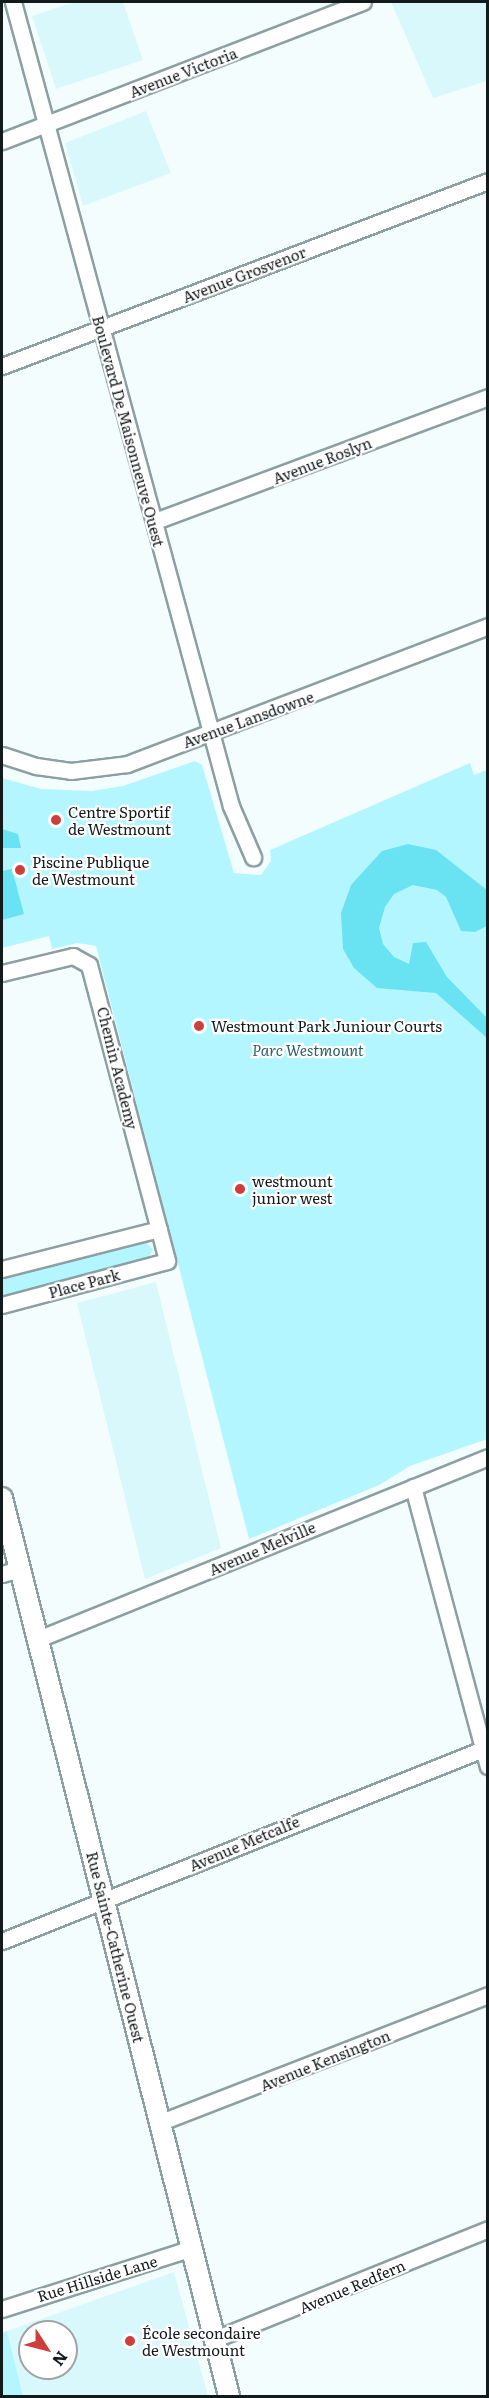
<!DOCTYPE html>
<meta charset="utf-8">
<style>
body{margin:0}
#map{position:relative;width:489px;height:2398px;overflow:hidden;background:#f4fdfe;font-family:Literata,serif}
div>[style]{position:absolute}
.built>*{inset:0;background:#d9f8fc}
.green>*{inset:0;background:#b3f6ff}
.water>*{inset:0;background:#69e3f2}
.roads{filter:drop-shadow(2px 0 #8c9fa2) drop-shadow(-2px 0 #8c9fa2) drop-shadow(0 2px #8c9fa2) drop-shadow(0 -2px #8c9fa2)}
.minor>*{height:15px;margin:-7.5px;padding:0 7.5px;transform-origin:7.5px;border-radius:7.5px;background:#fff}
.major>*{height:20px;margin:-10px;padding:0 10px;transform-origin:10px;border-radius:10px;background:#fff}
.dots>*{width:16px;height:16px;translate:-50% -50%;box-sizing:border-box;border:3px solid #fff;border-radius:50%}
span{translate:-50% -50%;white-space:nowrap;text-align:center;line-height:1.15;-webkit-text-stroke:4.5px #fff;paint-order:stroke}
.street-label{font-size:15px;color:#131a1b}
.poi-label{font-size:15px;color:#131a1b}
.left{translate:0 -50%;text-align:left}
.park-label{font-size:15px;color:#2c6067;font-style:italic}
.frame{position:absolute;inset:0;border:3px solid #131a1b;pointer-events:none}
.north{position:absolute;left:18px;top:2320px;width:60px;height:60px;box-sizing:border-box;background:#fff;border:2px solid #a1a3a4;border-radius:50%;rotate:126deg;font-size:16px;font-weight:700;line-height:24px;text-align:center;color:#131a1b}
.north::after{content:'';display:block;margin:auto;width:21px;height:27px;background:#ce3f3b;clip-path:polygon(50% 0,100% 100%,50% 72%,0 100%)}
</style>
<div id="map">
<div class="built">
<div style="clip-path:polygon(75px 2px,123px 2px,143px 60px,56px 89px,32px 16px)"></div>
<div style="clip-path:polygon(391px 2px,487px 2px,487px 81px,433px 98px)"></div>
<div style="clip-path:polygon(146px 111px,171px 173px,83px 206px,65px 143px)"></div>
<div style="clip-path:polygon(156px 1282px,221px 1548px,145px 1579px,77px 1303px)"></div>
<div style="clip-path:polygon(evenodd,174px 2272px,208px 2396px,23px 2396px,7px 2331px,174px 2272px,30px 2332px,66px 2332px,66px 2368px,30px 2368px,30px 2332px)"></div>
</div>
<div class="green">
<div style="clip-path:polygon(195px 761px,202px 765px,234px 873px,261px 875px,271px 861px,270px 850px,470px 763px,474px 775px,487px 770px,487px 1439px,410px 1466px,379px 1485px,249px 1539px,96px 946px,77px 943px,52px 949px,49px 936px,2px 948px,2px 778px,41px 789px,92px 791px,123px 786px)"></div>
<div style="clip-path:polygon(145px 1242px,153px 1249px,149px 1258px,2px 1296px,2px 1279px)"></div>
<div style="clip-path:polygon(7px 2331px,12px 2351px,23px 2396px,2px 2396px,2px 2333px)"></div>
</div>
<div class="water">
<div style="clip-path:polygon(2px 829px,18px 834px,21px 848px,2px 848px)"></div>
<div style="clip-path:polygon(408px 844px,436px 850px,487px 890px,487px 926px,475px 932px,461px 931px,446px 897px,437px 890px,413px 885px,394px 894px,385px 907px,379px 928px,383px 944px,394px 957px,409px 964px,413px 943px,426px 942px,447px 977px,487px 1018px,487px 1038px,436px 993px,377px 988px,354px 968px,343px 949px,341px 913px,351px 885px,382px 851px)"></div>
<div style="clip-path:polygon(12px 869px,24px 914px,2px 920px,2px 871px)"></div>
</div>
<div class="roads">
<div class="minor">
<div style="left:13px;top:2px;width:833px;rotate:74.83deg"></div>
<div style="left:231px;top:806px;width:56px;rotate:66.7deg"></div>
<div style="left:2px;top:141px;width:387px;rotate:-21.1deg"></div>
<div style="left:2px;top:366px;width:520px;rotate:-20.84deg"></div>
<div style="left:155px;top:521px;width:355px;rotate:-20.4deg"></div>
<div style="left:2px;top:755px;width:36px;rotate:18deg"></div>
<div style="left:36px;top:766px;width:35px;rotate:8deg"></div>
<div style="left:71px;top:771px;width:56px;rotate:-7.1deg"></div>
<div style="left:127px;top:764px;width:386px;rotate:-20.9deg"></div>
<div style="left:2px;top:973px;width:73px;rotate:-13.5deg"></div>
<div style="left:73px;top:956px;width:18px;rotate:29deg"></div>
<div style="left:89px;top:965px;width:306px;rotate:75.2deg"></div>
<div style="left:167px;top:1261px;width:171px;rotate:165.1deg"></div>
<div style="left:2px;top:1269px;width:162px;rotate:-14.3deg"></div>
<div style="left:413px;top:1487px;width:289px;rotate:75deg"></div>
<div style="left:2px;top:1574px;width:19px;rotate:-16deg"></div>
<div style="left:38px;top:1639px;width:485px;rotate:-22deg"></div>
<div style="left:2px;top:1941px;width:523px;rotate:-21.76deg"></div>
<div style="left:161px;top:2122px;width:351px;rotate:-21.2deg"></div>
<div style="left:2px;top:2309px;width:200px;rotate:-17.8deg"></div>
<div style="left:215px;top:2339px;width:294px;rotate:-21.9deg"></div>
</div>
<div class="major">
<div style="left:2px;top:1498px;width:926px;rotate:75.81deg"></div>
</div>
</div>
<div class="dots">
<div style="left:56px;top:820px;background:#ce3f3b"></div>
<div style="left:20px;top:870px;background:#ce3f3b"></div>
<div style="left:199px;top:1026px;background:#ce3f3b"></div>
<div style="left:240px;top:1189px;background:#ce3f3b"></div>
<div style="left:130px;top:2341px;background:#ce3f3b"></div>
</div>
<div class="street-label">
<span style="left:183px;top:72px;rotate:-21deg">Avenue Victoria</span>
<span style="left:244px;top:274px;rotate:-21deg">Avenue Grosvenor</span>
<span style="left:129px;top:431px;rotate:75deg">Boulevard De Maisonneuve Ouest</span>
<span style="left:322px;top:460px;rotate:-21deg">Avenue Roslyn</span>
<span style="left:248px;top:719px;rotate:-20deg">Avenue Lansdowne</span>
<span style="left:118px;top:1068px;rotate:76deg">Chemin Academy</span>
<span style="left:84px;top:1283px;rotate:-15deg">Place Park</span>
<span style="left:262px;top:1548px;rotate:-23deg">Avenue Melville</span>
<span style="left:244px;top:1843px;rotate:-23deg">Avenue Metcalfe</span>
<span style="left:116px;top:1947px;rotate:76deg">Rue Sainte-Catherine Ouest</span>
<span style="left:325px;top:2060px;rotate:-22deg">Avenue Kensington</span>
<span style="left:97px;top:2278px;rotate:-17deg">Rue Hillside Lane</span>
<span style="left:352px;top:2286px;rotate:-23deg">Avenue Redfern</span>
</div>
<div class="poi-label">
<span class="left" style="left:68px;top:820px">Centre Sportif<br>de Westmount</span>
<span class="left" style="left:32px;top:870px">Piscine Publique<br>de Westmount</span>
<span class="left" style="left:211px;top:1026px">Westmount Park Juniour Courts</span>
<span class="left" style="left:252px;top:1189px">westmount<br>junior west</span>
<span class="left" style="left:142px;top:2341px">École secondaire<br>de Westmount</span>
</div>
<div class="park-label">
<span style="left:308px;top:1050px">Parc Westmount</span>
</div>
<div class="frame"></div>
<div class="north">N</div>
</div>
